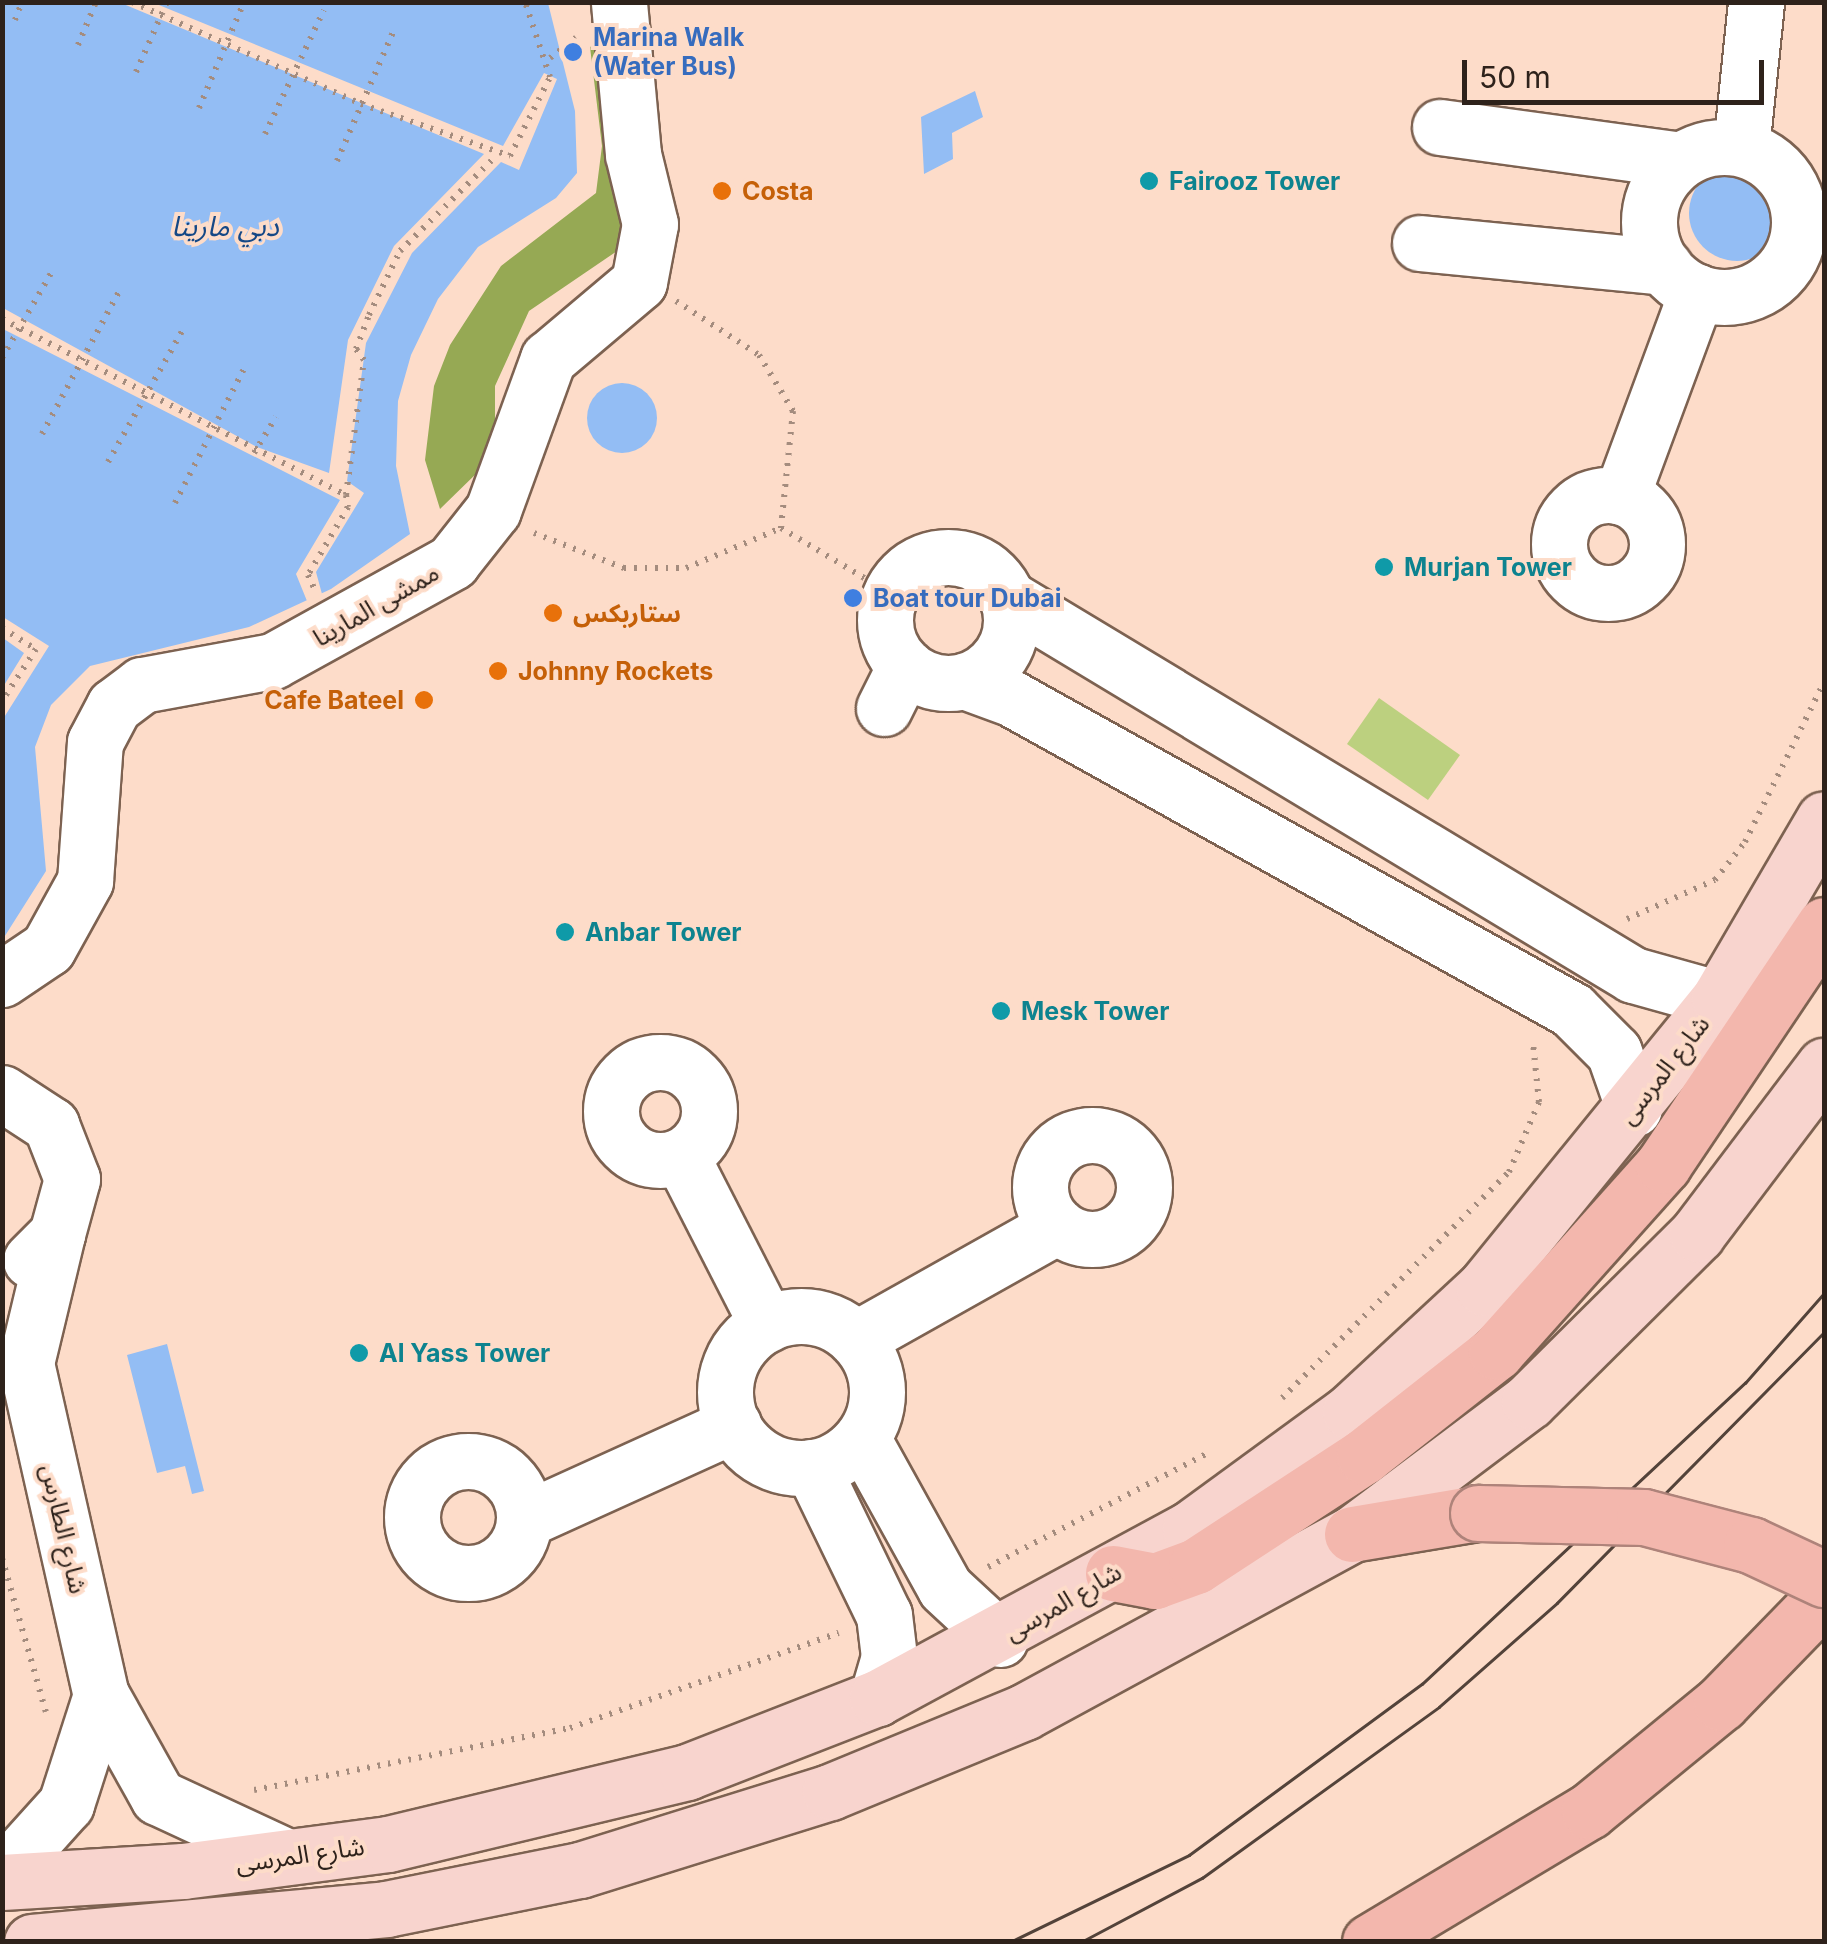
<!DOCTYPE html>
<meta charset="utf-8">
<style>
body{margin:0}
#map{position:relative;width:1827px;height:1944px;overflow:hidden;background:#fddcc9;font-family:Inter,"Noto Sans Arabic",sans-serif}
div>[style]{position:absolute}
.green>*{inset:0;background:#bcd07f}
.forest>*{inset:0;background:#96a954}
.water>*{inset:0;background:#93bdf4}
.round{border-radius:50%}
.pier>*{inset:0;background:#fddcc9}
.path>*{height:6px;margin-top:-3px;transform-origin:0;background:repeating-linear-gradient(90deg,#a48c7e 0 2.5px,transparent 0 10.5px)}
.roads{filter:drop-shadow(2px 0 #7d6251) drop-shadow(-2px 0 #7d6251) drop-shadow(0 2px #7d6251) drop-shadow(0 -2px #7d6251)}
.minor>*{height:55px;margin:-27.5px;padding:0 27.5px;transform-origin:27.5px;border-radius:27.5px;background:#fff}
.minor>.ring{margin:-27.5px;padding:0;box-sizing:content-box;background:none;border:55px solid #fff;border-radius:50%}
.major>*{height:55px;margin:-27.5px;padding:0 27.5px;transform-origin:27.5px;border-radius:27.5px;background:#f8d4ce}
.highway>*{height:55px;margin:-27.5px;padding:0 27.5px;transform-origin:27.5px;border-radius:27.5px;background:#f3b7ad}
.tram>*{height:2.5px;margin:-1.25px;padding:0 1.25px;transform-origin:1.25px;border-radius:1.25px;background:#53433a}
.bridges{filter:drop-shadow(2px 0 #ae837a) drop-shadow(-2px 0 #ae837a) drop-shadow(0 2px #ae837a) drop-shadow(0 -2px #ae837a)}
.highway-bridge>*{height:55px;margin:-27.5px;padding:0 27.5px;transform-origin:27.5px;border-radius:27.5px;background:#f3b7ad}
.dots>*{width:28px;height:28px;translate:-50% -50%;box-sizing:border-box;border:5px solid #fddcc9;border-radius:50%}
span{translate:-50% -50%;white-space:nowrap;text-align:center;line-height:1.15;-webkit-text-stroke:8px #fddcc9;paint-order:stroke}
.shop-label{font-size:25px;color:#366cbe;font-weight:700}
.left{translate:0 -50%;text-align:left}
.culture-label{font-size:25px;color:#0d838f;font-weight:700}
.food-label{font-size:25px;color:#c56008;font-weight:700}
.right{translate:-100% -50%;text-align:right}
.street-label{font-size:25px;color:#2e221b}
.water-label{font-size:28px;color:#154886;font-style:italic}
.frame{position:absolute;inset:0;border:5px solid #2e221b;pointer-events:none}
.scale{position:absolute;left:1462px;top:60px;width:302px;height:45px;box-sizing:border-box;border:5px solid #2e221b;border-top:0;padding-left:12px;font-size:30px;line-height:35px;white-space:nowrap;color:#2e221b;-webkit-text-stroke:8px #fddcc9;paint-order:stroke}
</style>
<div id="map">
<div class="green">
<div style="clip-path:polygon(1379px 698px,1460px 755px,1428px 800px,1347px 744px)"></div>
</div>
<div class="forest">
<div style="clip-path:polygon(598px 42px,628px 205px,620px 249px,529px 311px,495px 386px,495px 437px,482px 468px,440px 509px,425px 460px,434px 386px,450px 345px,501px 266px,596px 193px,602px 146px,590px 47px)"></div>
</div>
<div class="water">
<div style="clip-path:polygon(3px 3px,548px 3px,575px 111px,577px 173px,556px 198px,478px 247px,438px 299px,411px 355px,398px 401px,396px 466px,410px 534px,331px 589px,249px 627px,90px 666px,51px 705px,35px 747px,46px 871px,3px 939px)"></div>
<div style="clip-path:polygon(975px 91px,983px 117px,952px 133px,953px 159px,924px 174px,921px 117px)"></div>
<div class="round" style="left:1689px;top:165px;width:96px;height:96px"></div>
<div class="round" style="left:587px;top:383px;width:70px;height:70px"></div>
<div style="clip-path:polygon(167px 1344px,204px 1491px,192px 1494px,185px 1466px,157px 1473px,127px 1355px)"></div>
</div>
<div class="pier">
<div style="clip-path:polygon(121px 3px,154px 3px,503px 146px,544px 73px,557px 79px,519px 170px,501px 162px,412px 253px,366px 343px,347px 481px,364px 493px,316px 572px,322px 594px,307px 601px,296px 574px,340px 500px,3px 329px,3px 308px,257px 447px,329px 473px,348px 340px,394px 246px,484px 154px)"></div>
<div style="clip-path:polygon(3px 617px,49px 646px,3px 719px,3px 687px,24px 653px,3px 638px)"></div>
</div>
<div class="path">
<div style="left:132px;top:2px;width:251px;rotate:24deg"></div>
<div style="left:361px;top:104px;width:158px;rotate:19.2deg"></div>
<div style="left:510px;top:156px;width:89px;rotate:-63.1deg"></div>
<div style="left:550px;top:77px;width:79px;rotate:-108.4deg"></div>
<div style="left:15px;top:20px;width:19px;rotate:-69deg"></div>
<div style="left:78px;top:45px;width:47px;rotate:-67.3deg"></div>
<div style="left:550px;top:58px;width:33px;rotate:-38deg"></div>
<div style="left:136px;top:72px;width:77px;rotate:-66.1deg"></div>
<div style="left:199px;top:108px;width:115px;rotate:-67deg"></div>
<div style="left:265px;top:134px;width:137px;rotate:-64.6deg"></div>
<div style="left:337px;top:161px;width:141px;rotate:-66.5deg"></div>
<div style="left:676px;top:301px;width:99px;rotate:33deg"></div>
<div style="left:759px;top:355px;width:66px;rotate:58.7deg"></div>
<div style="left:793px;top:411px;width:118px;rotate:95.9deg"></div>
<div style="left:781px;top:528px;width:128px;rotate:31deg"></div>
<div style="left:2px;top:319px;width:386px;rotate:27.1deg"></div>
<div style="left:346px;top:495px;width:12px;rotate:81deg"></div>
<div style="left:348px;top:507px;width:79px;rotate:120.5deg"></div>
<div style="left:308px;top:575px;width:14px;rotate:65deg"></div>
<div style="left:2px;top:358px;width:104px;rotate:-60deg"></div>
<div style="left:42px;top:434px;width:164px;rotate:-61.6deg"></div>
<div style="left:254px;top:453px;width:42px;rotate:-58.6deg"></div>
<div style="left:108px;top:462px;width:156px;rotate:-60.5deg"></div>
<div style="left:346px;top:495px;width:136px;rotate:-82.4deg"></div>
<div style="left:364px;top:360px;width:14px;rotate:-126deg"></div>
<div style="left:356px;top:349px;width:36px;rotate:-69deg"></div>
<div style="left:369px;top:315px;width:71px;rotate:-64.2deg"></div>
<div style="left:400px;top:251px;width:136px;rotate:-44.7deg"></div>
<div style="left:175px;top:503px;width:157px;rotate:-62.8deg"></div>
<div style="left:534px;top:533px;width:97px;rotate:21.3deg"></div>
<div style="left:624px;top:568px;width:62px"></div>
<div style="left:686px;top:568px;width:103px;rotate:-22.8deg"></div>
<div style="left:2px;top:628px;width:40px;rotate:32deg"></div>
<div style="left:36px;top:649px;width:62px;rotate:123.2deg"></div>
<div style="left:1627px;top:919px;width:96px;rotate:-23.9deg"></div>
<div style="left:1715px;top:880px;width:48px;rotate:-51.7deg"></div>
<div style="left:1745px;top:842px;width:178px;rotate:-63.7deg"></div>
<div style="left:1282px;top:1398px;width:320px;rotate:-44.9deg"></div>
<div style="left:1509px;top:1172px;width:76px;rotate:-66.8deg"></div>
<div style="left:1539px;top:1102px;width:59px;rotate:-95.8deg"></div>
<div style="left:2px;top:1558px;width:160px;rotate:74.1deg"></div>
<div style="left:988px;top:1567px;width:248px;rotate:-27.4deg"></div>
<div style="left:254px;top:1790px;width:322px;rotate:-11.1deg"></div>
<div style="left:570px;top:1728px;width:285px;rotate:-19.5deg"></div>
</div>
<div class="roads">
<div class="minor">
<div style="left:1440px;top:127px;width:242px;rotate:7.8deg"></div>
<div class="ring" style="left:1649px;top:147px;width:95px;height:95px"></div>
<div style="left:1741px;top:148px;width:147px;rotate:-84.1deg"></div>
<div style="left:1420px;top:243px;width:246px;rotate:5.6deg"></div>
<div class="ring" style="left:1559px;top:495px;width:43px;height:43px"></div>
<div style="left:1621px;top:497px;width:219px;rotate:-69.7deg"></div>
<div class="ring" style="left:885px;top:557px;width:71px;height:71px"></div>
<div style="left:1008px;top:598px;width:730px;rotate:31.1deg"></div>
<div style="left:1633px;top:975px;width:89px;rotate:15.6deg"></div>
<div style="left:964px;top:681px;width:50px;rotate:19.9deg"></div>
<div style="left:1011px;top:698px;width:642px;rotate:29.08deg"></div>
<div style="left:1572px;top:1010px;width:59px;rotate:45deg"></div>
<div style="left:1614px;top:1052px;width:60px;rotate:70.7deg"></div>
<div style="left:884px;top:708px;width:47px;rotate:-63.4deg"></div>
<div style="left:2px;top:979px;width:55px;rotate:-34deg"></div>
<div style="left:48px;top:948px;width:77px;rotate:-61.1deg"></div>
<div style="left:85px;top:881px;width:139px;rotate:-85.9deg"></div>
<div style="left:95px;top:742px;width:41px;rotate:-62.2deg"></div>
<div style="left:114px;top:706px;width:35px;rotate:-37deg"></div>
<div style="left:142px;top:685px;width:133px;rotate:-10.4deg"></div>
<div style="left:273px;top:661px;width:205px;rotate:-28.9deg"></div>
<div style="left:452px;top:562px;width:66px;rotate:-51.7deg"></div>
<div style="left:493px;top:510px;width:161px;rotate:-70deg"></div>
<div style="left:548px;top:359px;width:119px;rotate:-40.2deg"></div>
<div style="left:639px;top:282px;width:59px;rotate:-79.3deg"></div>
<div style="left:650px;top:224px;width:72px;rotate:-103.7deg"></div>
<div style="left:633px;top:154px;width:153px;rotate:-95.3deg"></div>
<div class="ring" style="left:611px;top:1062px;width:43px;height:43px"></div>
<div style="left:2px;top:1093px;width:59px;rotate:33.1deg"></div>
<div style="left:51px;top:1125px;width:58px;rotate:68.7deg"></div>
<div style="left:72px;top:1179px;width:57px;rotate:105.3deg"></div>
<div style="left:57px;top:1234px;width:37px;rotate:135deg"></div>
<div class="ring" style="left:1040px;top:1135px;width:49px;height:49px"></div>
<div style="left:681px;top:1156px;width:189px;rotate:62.9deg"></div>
<div style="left:57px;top:1234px;width:133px;rotate:103.5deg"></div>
<div style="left:26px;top:1363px;width:340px;rotate:77.3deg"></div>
<div style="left:101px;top:1695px;width:117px;rotate:60.8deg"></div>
<div style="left:158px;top:1797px;width:142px;rotate:24.9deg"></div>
<div class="ring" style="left:725px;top:1316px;width:97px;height:97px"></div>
<div style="left:856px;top:1339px;width:231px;rotate:-29.3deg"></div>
<div style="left:862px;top:1438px;width:171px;rotate:61deg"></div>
<div style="left:945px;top:1588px;width:75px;rotate:42.8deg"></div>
<div class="ring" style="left:412px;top:1461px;width:57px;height:57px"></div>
<div style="left:812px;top:1467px;width:165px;rotate:64.1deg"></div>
<div style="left:884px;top:1615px;width:42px;rotate:83.2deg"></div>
<div style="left:889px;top:1657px;width:43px;rotate:106.3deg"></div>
<div style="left:524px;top:1520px;width:230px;rotate:-24.4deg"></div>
<div style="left:2px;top:1875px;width:96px;rotate:-48deg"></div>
<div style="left:66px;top:1804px;width:114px;rotate:-72.2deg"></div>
</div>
<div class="major">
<div style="left:2px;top:1882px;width:181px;rotate:-3.5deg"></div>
<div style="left:183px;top:1871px;width:207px;rotate:-7.5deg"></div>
<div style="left:388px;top:1844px;width:308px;rotate:-13.5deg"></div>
<div style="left:687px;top:1772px;width:204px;rotate:-21.3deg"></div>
<div style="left:877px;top:1698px;width:356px;rotate:-28.4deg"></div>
<div style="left:1190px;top:1529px;width:198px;rotate:-36.2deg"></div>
<div style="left:1350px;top:1412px;width:183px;rotate:-42.8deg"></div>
<div style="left:1484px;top:1288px;width:372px;rotate:-50.9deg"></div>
<div style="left:1719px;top:999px;width:208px;rotate:-59.7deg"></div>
<div style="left:32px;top:1942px;width:356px;rotate:-5.3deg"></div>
<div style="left:386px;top:1909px;width:198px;rotate:-11.4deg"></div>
<div style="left:580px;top:1870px;width:262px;rotate:-17.3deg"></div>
<div style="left:830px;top:1792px;width:210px;rotate:-22.4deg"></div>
<div style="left:1024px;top:1712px;width:373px;rotate:-28.5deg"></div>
<div style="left:1352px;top:1534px;width:221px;rotate:-36.9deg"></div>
<div style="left:1529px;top:1401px;width:237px;rotate:-44.8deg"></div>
<div style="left:1697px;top:1234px;width:211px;rotate:-52.9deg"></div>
</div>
<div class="highway">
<div style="left:1352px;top:1534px;width:128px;rotate:-9.5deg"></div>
<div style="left:1113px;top:1573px;width:43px;rotate:10.8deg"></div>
<div style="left:1155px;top:1581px;width:44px;rotate:-20.1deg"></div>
<div style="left:1196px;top:1566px;width:201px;rotate:-33.2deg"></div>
<div style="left:1364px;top:1456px;width:168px;rotate:-38.2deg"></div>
<div style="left:1496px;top:1352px;width:251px;rotate:-48.2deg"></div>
<div style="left:1663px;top:1165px;width:289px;rotate:-56.1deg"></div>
<div style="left:1370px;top:1942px;width:255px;rotate:-30.9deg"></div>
<div style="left:1589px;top:1811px;width:171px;rotate:-39.3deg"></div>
<div style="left:1721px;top:1703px;width:148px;rotate:-45.8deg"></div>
</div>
</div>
<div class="tram">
<div style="left:1010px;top:1942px;width:199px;rotate:-25.9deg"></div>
<div style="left:1189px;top:1855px;width:289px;rotate:-36.3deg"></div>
<div style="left:1422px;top:1684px;width:442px;rotate:-43deg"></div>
<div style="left:1745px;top:1383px;width:120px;rotate:-48.7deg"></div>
<div style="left:1081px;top:1942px;width:137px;rotate:-27.9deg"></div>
<div style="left:1202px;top:1878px;width:292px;rotate:-35.8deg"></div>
<div style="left:1439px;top:1707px;width:157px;rotate:-41.4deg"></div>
<div style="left:1557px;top:1603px;width:380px;rotate:-45.4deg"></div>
</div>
<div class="bridges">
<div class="highway-bridge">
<div style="left:1478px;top:1513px;width:166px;rotate:1.4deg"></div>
<div style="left:1644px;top:1517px;width:111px;rotate:14.7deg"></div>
<div style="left:1751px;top:1545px;width:81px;rotate:25deg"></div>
</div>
</div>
<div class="dots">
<div style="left:573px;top:52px;background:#3f7fe0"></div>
<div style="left:1149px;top:181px;background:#0f9aa8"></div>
<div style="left:722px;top:191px;background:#e8710a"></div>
<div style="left:1384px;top:567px;background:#0f9aa8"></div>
<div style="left:853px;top:598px;background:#3f7fe0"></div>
<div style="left:553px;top:613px;background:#e8710a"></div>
<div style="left:498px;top:671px;background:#e8710a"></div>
<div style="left:424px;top:700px;background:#e8710a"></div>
<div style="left:565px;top:932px;background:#0f9aa8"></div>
<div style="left:1001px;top:1011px;background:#0f9aa8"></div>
<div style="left:359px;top:1353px;background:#0f9aa8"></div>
</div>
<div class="shop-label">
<span class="left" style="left:593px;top:52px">Marina Walk<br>(Water Bus)</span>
<span class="left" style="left:873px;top:598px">Boat tour Dubai</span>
</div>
<div class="culture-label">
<span class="left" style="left:1169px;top:181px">Fairooz Tower</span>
<span class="left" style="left:1404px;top:567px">Murjan Tower</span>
<span class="left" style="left:585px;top:932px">Anbar Tower</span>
<span class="left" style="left:1021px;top:1011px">Mesk Tower</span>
<span class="left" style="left:379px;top:1353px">Al Yass Tower</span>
</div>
<div class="food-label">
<span class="left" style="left:742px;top:191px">Costa</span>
<span class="left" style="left:573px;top:613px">ستاربكس</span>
<span class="left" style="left:518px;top:671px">Johnny Rockets</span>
<span class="right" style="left:404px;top:700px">Cafe Bateel</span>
</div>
<div class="street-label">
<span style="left:376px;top:605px;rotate:-30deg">ممشى المارينا</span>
<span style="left:1664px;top:1070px;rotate:-52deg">شارع المرسى</span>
<span style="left:64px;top:1529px;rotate:77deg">شارع الطارس</span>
<span style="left:1063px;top:1602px;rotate:-30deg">شارع المرسى</span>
<span style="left:300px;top:1855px;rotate:-8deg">شارع المرسى</span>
</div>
<div class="water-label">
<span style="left:225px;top:226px">دبي مارينا</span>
</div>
<div class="frame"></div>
<div class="scale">50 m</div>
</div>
